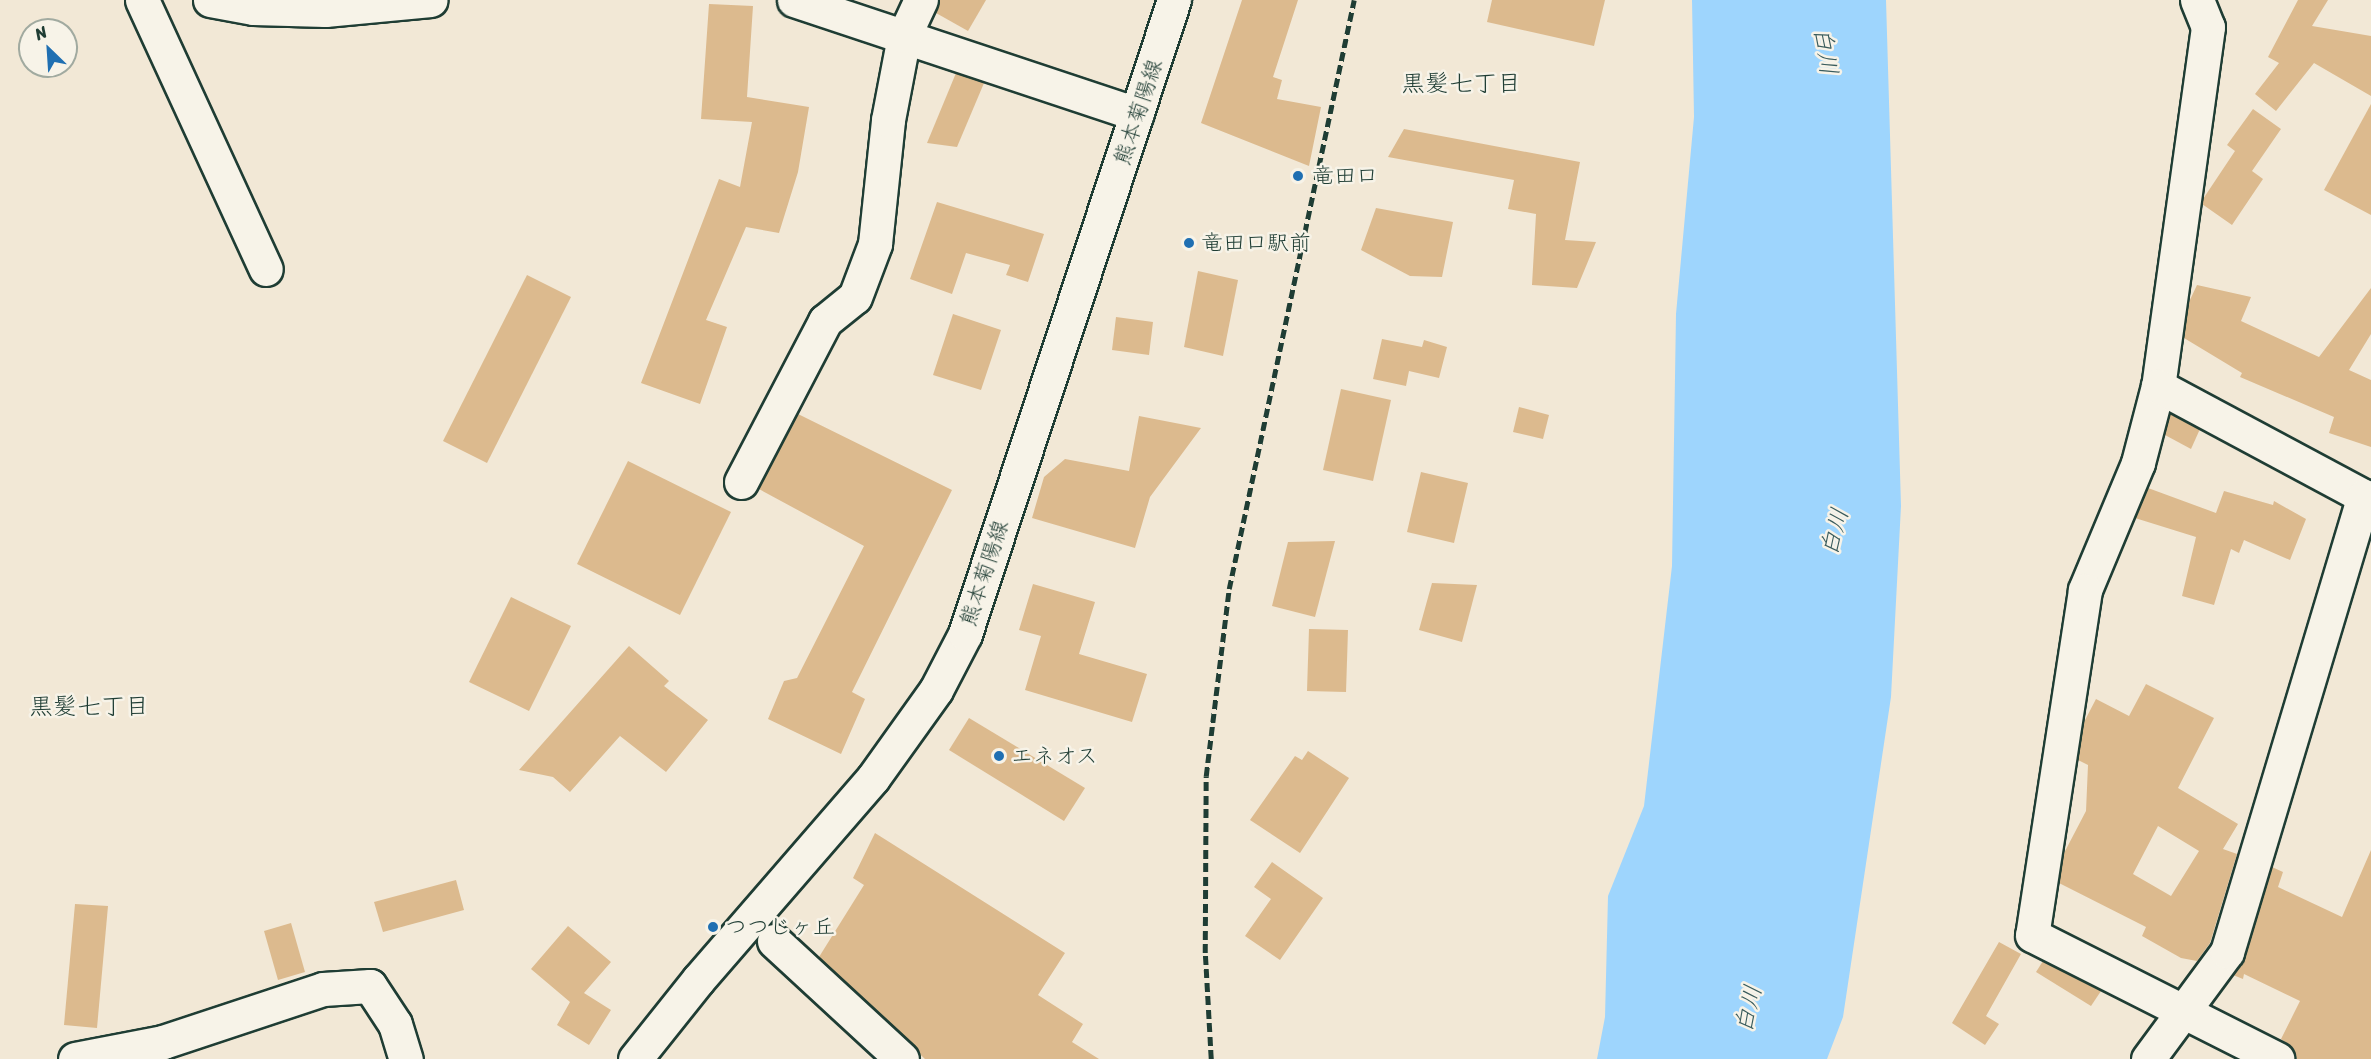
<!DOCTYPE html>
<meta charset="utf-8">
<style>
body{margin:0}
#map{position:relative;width:2371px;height:1059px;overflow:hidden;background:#f2e8d6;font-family:Sriracha,"Klee One",sans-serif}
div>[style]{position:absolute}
.water>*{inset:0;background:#9ed5fd}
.building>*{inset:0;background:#dcba8e}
.roads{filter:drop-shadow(2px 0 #1f3d34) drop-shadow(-2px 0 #1f3d34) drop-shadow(0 2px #1f3d34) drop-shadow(0 -2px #1f3d34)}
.minor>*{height:33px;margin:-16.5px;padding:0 16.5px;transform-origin:16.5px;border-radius:16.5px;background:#f7f3e8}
.major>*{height:33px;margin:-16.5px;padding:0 16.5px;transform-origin:16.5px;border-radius:16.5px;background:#f7f3e8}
.rail>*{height:4.5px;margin-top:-2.25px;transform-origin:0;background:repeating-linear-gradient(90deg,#1f3d34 0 9px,transparent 0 13.5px)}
.dots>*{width:16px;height:16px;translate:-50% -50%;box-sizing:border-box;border:3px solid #f7f3e8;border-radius:50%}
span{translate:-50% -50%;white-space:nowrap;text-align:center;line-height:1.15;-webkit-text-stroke:5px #f7f3e8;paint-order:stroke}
.street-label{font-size:22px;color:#1f3d34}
.poi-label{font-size:22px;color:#1f3d34}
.left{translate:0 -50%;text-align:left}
.water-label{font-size:24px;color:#385b5c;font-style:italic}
.neighbourhood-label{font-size:24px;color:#1f3d34}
.north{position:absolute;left:18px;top:18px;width:60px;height:60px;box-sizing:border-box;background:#f7f3e8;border:2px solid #a1aaa0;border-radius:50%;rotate:335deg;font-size:16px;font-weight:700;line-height:24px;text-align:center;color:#1f3d34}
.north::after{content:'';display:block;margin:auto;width:21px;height:27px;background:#1f6fb2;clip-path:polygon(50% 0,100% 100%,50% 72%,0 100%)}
</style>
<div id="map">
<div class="water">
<div style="clip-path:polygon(1692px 0,1886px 0,1901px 506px,1891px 697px,1843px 1017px,1827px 1059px,1597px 1059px,1605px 1017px,1608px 896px,1644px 806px,1672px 566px,1676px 314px,1694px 117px)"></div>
</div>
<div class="building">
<div style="clip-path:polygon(939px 0,986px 0,968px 31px,936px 13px)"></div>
<div style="clip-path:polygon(1242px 0,1298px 0,1273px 77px,1282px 80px,1277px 99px,1321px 107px,1309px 166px,1201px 123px)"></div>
<div style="clip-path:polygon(1492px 0,1605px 0,1594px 46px,1487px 22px)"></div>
<div style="clip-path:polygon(2298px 0,2328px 0,2312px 26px,2371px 36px,2371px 96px,2314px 63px,2276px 111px,2255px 94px,2279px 63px,2268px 57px)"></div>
<div style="clip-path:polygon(709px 4px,753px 6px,747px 97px,809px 107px,798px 172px,779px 233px,746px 227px,706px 320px,727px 327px,700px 404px,641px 383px,719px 179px,740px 187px,752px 122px,701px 119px)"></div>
<div style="clip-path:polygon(956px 73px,984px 83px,957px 147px,927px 143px)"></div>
<div style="clip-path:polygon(2371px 104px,2371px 215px,2324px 190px)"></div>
<div style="clip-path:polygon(2253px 109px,2281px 129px,2252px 171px,2263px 179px,2232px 225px,2202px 204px,2203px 199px,2235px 151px,2227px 145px)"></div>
<div style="clip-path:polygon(1404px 129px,1580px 162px,1565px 240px,1596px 242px,1577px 288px,1532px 285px,1536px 214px,1508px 209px,1514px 180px,1388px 157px)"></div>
<div style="clip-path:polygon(937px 202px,1044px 234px,1028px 282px,1006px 275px,1010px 265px,966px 253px,952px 294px,910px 279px)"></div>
<div style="clip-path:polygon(1376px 208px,1453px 222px,1442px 277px,1410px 276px,1361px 250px)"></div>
<div style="clip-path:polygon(1198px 271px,1238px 280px,1223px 356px,1184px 347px)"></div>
<div style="clip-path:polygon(527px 275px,571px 297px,487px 463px,443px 441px)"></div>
<div style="clip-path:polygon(2197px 285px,2251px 297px,2241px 321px,2319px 357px,2371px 288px,2371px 334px,2349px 370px,2371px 380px,2371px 447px,2329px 433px,2334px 417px,2240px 377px,2242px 373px,2184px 338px,2189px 302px)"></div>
<div style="clip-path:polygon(953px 314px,1001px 330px,981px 390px,933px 375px)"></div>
<div style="clip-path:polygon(1116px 317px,1153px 322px,1149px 355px,1112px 350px)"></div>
<div style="clip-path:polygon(1382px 339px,1422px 347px,1424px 340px,1447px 347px,1439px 378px,1409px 371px,1406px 386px,1373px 379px)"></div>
<div style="clip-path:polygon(1341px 389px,1391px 400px,1373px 481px,1323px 470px)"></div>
<div style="clip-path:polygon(1519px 407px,1549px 415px,1543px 439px,1513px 432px)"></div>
<div style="clip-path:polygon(798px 414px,952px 490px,852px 692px,865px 699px,841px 754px,768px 719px,784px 681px,797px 678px,864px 546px,759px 489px)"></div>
<div style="clip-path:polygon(2170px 414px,2200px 429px,2191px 449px,2165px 435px)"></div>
<div style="clip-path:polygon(1139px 416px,1201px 428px,1150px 497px,1135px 548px,1032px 518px,1044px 477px,1065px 459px,1129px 471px)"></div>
<div style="clip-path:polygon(628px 461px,731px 512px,680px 615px,577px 564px)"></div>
<div style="clip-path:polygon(1421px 472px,1468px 483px,1454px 543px,1407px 532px)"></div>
<div style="clip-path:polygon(2148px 488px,2216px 513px,2224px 491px,2273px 505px,2274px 501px,2306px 519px,2290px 560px,2244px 540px,2239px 553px,2231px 549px,2214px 605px,2182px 596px,2196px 537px,2135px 518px)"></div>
<div style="clip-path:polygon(1335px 541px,1315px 617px,1272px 606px,1288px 542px)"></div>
<div style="clip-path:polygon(1432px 583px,1477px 585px,1462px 642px,1419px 630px)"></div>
<div style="clip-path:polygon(1033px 584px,1095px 602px,1079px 654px,1147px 674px,1132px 722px,1025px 690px,1041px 636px,1019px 630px)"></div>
<div style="clip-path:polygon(511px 597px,571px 626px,529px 711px,469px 682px)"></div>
<div style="clip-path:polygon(1309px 629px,1348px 630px,1346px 692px,1307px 691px)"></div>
<div style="clip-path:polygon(629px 646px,669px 681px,664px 686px,708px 720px,666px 772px,620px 736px,570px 792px,553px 777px,519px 770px)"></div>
<div style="clip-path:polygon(evenodd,2146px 684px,2214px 718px,2178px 788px,2238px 824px,2223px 849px,2237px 854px,2210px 943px,2197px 961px,2181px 958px,2142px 936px,2146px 927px,2059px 883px,2063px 855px,2086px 811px,2088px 765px,2078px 760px,2083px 724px,2096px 699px,2129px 716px,2146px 684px,2158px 826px,2199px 851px,2171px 896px,2133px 874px,2158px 826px)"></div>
<div style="clip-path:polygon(969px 718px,1085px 788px,1064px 821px,949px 750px)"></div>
<div style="clip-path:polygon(1308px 751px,1349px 778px,1300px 853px,1250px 820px,1295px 756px,1302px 760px)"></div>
<div style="clip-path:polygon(875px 833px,1065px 953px,1038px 995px,1083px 1024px,1072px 1042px,1099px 1059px,925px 1059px,819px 957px,864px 885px,853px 878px)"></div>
<div style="clip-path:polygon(2371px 850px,2371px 1059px,2297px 1059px,2293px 1048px,2281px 1039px,2300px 1001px,2244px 974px,2243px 979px,2233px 975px,2245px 957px,2272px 867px,2283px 872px,2278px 887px,2342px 917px)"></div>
<div style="clip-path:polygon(1272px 862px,1323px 898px,1280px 960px,1245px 936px,1271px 899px,1254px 887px)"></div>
<div style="clip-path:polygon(456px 880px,464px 910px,383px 932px,374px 902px)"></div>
<div style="clip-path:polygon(75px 904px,108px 906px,97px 1028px,64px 1025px)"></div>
<div style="clip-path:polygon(291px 923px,305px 972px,278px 980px,264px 931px)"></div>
<div style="clip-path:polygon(568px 926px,611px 962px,584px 993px,611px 1010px,589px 1045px,557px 1025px,570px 1002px,531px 969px)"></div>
<div style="clip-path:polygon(1999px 942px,2021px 954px,1986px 1016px,1999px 1024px,1985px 1045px,1952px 1023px)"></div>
<div style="clip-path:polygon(2043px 961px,2101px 991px,2091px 1006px,2036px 972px)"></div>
</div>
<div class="roads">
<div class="minor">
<div style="left:142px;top:0;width:296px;rotate:65.3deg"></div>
<div style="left:210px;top:0;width:44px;rotate:10.5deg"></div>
<div style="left:253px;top:8px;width:72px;rotate:1.6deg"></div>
<div style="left:325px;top:10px;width:106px;rotate:-5.4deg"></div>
<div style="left:794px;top:0;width:361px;rotate:18.4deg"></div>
<div style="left:2197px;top:0;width:29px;rotate:68deg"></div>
<div style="left:2208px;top:27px;width:362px;rotate:97.9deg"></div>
<div style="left:2158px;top:386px;width:80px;rotate:104.6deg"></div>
<div style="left:2138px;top:463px;width:138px;rotate:112.7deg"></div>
<div style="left:2085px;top:590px;width:349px;rotate:98.7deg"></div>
<div style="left:2032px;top:935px;width:275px;rotate:26.8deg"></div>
<div style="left:2158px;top:386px;width:242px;rotate:28.2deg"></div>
<div style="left:741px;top:482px;width:182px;rotate:-62.4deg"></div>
<div style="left:825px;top:321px;width:38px;rotate:-39deg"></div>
<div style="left:855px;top:297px;width:57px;rotate:-69.3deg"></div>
<div style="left:875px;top:244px;width:125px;rotate:-84deg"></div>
<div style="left:888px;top:120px;width:86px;rotate:-79.2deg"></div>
<div style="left:904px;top:36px;width:40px;rotate:-65deg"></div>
<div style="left:774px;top:941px;width:174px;rotate:42.7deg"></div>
<div style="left:75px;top:1059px;width:90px;rotate:-10.9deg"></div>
<div style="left:163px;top:1042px;width:169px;rotate:-18.3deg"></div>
<div style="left:323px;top:989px;width:47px;rotate:-3.7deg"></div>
<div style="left:370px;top:986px;width:45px;rotate:56.7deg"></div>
<div style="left:395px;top:1024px;width:37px;rotate:73deg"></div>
<div style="left:2148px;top:1059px;width:133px;rotate:-53.6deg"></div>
<div style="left:2227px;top:952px;width:476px;rotate:-73.3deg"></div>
</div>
<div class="major">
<div style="left:635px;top:1059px;width:101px;rotate:-51.4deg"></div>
<div style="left:698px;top:980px;width:267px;rotate:-49.1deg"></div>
<div style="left:873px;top:778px;width:108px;rotate:-54.4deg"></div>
<div style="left:936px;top:690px;width:63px;rotate:-62.6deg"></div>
<div style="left:965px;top:634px;width:668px;rotate:-71.76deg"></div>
</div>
</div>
<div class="rail">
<div style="left:1211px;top:1059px;width:106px;rotate:-93.2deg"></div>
<div style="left:1205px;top:953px;width:177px;rotate:-89.7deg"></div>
<div style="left:1206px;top:776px;width:188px;rotate:-83deg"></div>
<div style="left:1229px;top:589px;width:602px;rotate:-78.02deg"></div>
</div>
<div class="dots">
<div style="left:1298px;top:176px;background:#1f6fb2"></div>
<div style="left:1189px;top:243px;background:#1f6fb2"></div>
<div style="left:999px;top:756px;background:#1f6fb2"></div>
<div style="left:713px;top:927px;background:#1f6fb2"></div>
</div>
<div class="street-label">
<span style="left:1138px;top:112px;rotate:-72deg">熊本菊陽線</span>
<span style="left:984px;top:573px;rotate:-72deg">熊本菊陽線</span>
</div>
<div class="poi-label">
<span class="left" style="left:1312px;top:176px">竜田口</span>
<span class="left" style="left:1201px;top:243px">竜田口駅前</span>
<span class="left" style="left:1011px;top:756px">エネオス</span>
<span class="left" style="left:725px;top:927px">つつじヶ丘</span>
</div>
<div class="water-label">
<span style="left:1825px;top:51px;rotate:81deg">白川</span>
<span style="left:1835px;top:532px;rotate:-75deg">白川</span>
<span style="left:1749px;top:1009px;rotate:-77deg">白川</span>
</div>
<div class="neighbourhood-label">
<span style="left:1461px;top:84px">黒髪七丁目</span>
<span style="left:89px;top:707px">黒髪七丁目</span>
</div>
<div class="north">N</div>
</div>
